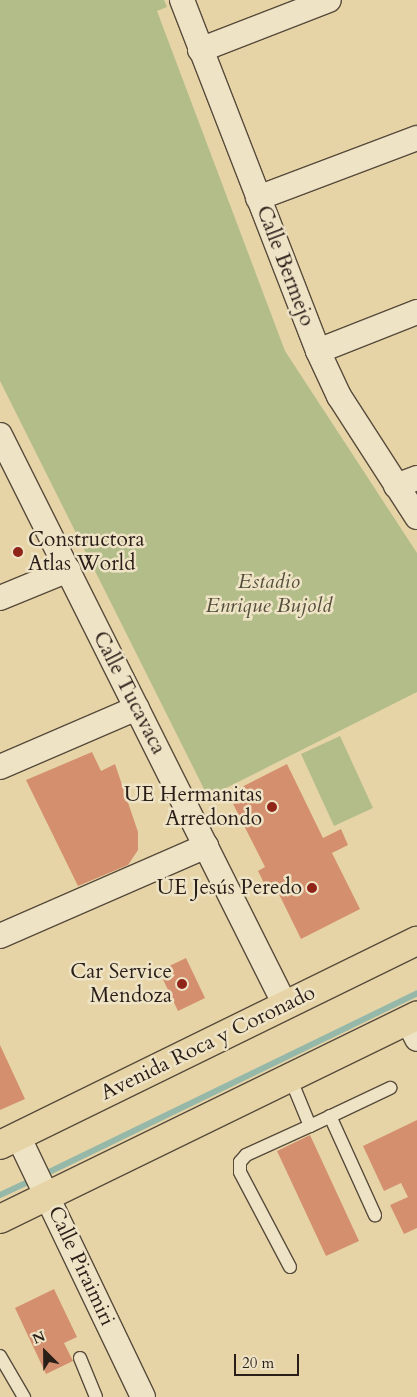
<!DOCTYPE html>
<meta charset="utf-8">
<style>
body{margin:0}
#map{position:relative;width:417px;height:1397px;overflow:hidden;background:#e6d4a7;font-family:Cardo,serif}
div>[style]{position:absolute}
.green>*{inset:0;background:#b3bd89}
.stream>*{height:6px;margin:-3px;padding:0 3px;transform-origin:3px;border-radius:3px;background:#96b8a9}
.building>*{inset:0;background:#d4906e}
.roads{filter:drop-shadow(1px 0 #584c3c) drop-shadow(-1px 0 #584c3c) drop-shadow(0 1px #584c3c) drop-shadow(0 -1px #584c3c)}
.lane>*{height:12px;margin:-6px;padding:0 6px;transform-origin:6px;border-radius:6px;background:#efe3c6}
.street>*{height:24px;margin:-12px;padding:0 12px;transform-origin:12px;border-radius:12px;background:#efe3c6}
.primary>*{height:28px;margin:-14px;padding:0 14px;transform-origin:14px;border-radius:14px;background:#e6d4a7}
.dots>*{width:14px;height:14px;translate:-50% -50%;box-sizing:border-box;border:2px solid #efe3c6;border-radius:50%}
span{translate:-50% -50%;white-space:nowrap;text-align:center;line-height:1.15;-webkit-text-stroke:5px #efe3c6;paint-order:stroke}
.street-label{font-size:21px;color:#291e18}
.poi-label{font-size:21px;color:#291e18}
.left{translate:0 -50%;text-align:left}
.right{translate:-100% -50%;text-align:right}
.park-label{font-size:21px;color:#524e3a;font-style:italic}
.north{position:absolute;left:20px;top:1327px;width:50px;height:50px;-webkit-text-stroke:4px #efe3c6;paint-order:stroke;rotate:337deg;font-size:14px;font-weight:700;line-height:20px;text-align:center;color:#291e18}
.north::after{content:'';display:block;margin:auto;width:18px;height:22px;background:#291e18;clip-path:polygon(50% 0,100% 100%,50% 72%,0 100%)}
.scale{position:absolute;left:234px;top:1354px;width:65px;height:22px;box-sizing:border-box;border:2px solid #291e18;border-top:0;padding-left:6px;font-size:15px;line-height:18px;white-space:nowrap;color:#291e18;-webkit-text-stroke:4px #efe3c6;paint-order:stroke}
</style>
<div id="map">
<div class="green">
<div style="clip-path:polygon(0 0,164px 0,167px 7px,157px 11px,285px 351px,417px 553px,417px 692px,208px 797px,0 381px)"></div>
<div style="clip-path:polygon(340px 736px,373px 808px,334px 826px,301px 754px)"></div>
</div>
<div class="stream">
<div style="left:43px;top:1175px;width:416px;rotate:-25.9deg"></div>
<div style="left:0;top:1195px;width:38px;rotate:-25deg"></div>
</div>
<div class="building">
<div style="clip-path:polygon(92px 752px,101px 771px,115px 764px,138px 832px,138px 850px,128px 865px,78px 886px,26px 780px)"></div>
<div style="clip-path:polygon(287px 764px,323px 838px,341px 829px,348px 845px,332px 853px,360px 909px,301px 939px,274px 884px,266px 887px,258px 871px,265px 867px,228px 794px)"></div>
<div style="clip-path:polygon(186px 958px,205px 998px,178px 1011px,159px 971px)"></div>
<div style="clip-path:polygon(0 1045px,25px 1099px,0 1110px)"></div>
<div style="clip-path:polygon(417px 1120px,417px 1228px,404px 1234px,390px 1205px,408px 1197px,401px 1183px,384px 1191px,363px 1146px)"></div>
<div style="clip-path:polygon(310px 1135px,359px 1241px,326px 1256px,277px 1151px)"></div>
<div style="clip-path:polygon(54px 1289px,77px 1337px,64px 1343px,73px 1361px,46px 1374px,15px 1308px)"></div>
</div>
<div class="roads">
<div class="lane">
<div style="left:330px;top:1116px;width:109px;rotate:65.6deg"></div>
<div style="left:310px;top:1126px;width:89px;rotate:-25.4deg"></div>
<div style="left:290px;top:1267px;width:107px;rotate:-117.8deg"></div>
<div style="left:240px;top:1172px;width:10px;rotate:-90deg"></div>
<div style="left:240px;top:1162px;width:9px;rotate:-49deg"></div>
<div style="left:246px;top:1155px;width:70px;rotate:-24.4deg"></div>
<div style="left:310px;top:1126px;width:50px;rotate:-112.4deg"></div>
<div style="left:0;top:1356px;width:48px;rotate:59.7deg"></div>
<div style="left:80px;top:1358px;width:42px;rotate:67.7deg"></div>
</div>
<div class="street">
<div style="left:182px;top:0;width:376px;rotate:68.8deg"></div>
<div style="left:318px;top:351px;width:50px;rotate:65deg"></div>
<div style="left:339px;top:396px;width:144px;rotate:57.2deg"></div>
<div style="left:200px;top:50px;width:138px;rotate:-21.2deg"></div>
<div style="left:258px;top:198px;width:170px;rotate:-20.7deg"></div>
<div style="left:318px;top:351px;width:106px;rotate:-21.5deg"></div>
<div style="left:0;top:435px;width:637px;rotate:63.43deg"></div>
<div style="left:396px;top:486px;width:22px;rotate:-21deg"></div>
<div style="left:0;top:598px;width:74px;rotate:-22.4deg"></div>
<div style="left:0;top:767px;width:149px;rotate:-23.3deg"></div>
<div style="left:0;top:936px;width:225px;rotate:-23.6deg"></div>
<div style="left:408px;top:1021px;width:20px;rotate:63deg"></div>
<div style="left:18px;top:1136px;width:289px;rotate:64.4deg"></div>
</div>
<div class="primary">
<div style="left:0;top:1145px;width:464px;rotate:-26.1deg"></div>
<div style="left:0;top:1219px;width:464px;rotate:-26deg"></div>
</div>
</div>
<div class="dots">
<div style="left:18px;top:552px;background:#8f2418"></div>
<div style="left:272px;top:807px;background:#8f2418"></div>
<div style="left:312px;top:888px;background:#8f2418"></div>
<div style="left:182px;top:984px;background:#8f2418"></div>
</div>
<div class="street-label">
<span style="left:285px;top:266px;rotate:69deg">Calle Bermejo</span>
<span style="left:129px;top:693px;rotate:63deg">Calle Tucavaca</span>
<span style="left:208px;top:1043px;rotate:-26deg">Avenida Roca y Coronado</span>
<span style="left:81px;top:1266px;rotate:65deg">Calle Piraimiri</span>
</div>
<div class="poi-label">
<span class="left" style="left:28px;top:552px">Constructora<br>Atlas World</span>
<span class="right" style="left:262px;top:807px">UE Hermanitas<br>Arredondo</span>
<span class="right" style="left:302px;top:888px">UE Jesús Peredo</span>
<span class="right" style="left:172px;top:984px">Car Service<br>Mendoza</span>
</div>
<div class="park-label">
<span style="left:269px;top:594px">Estadio<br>Enrique Bujold</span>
</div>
<div class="north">N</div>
<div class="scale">20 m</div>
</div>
